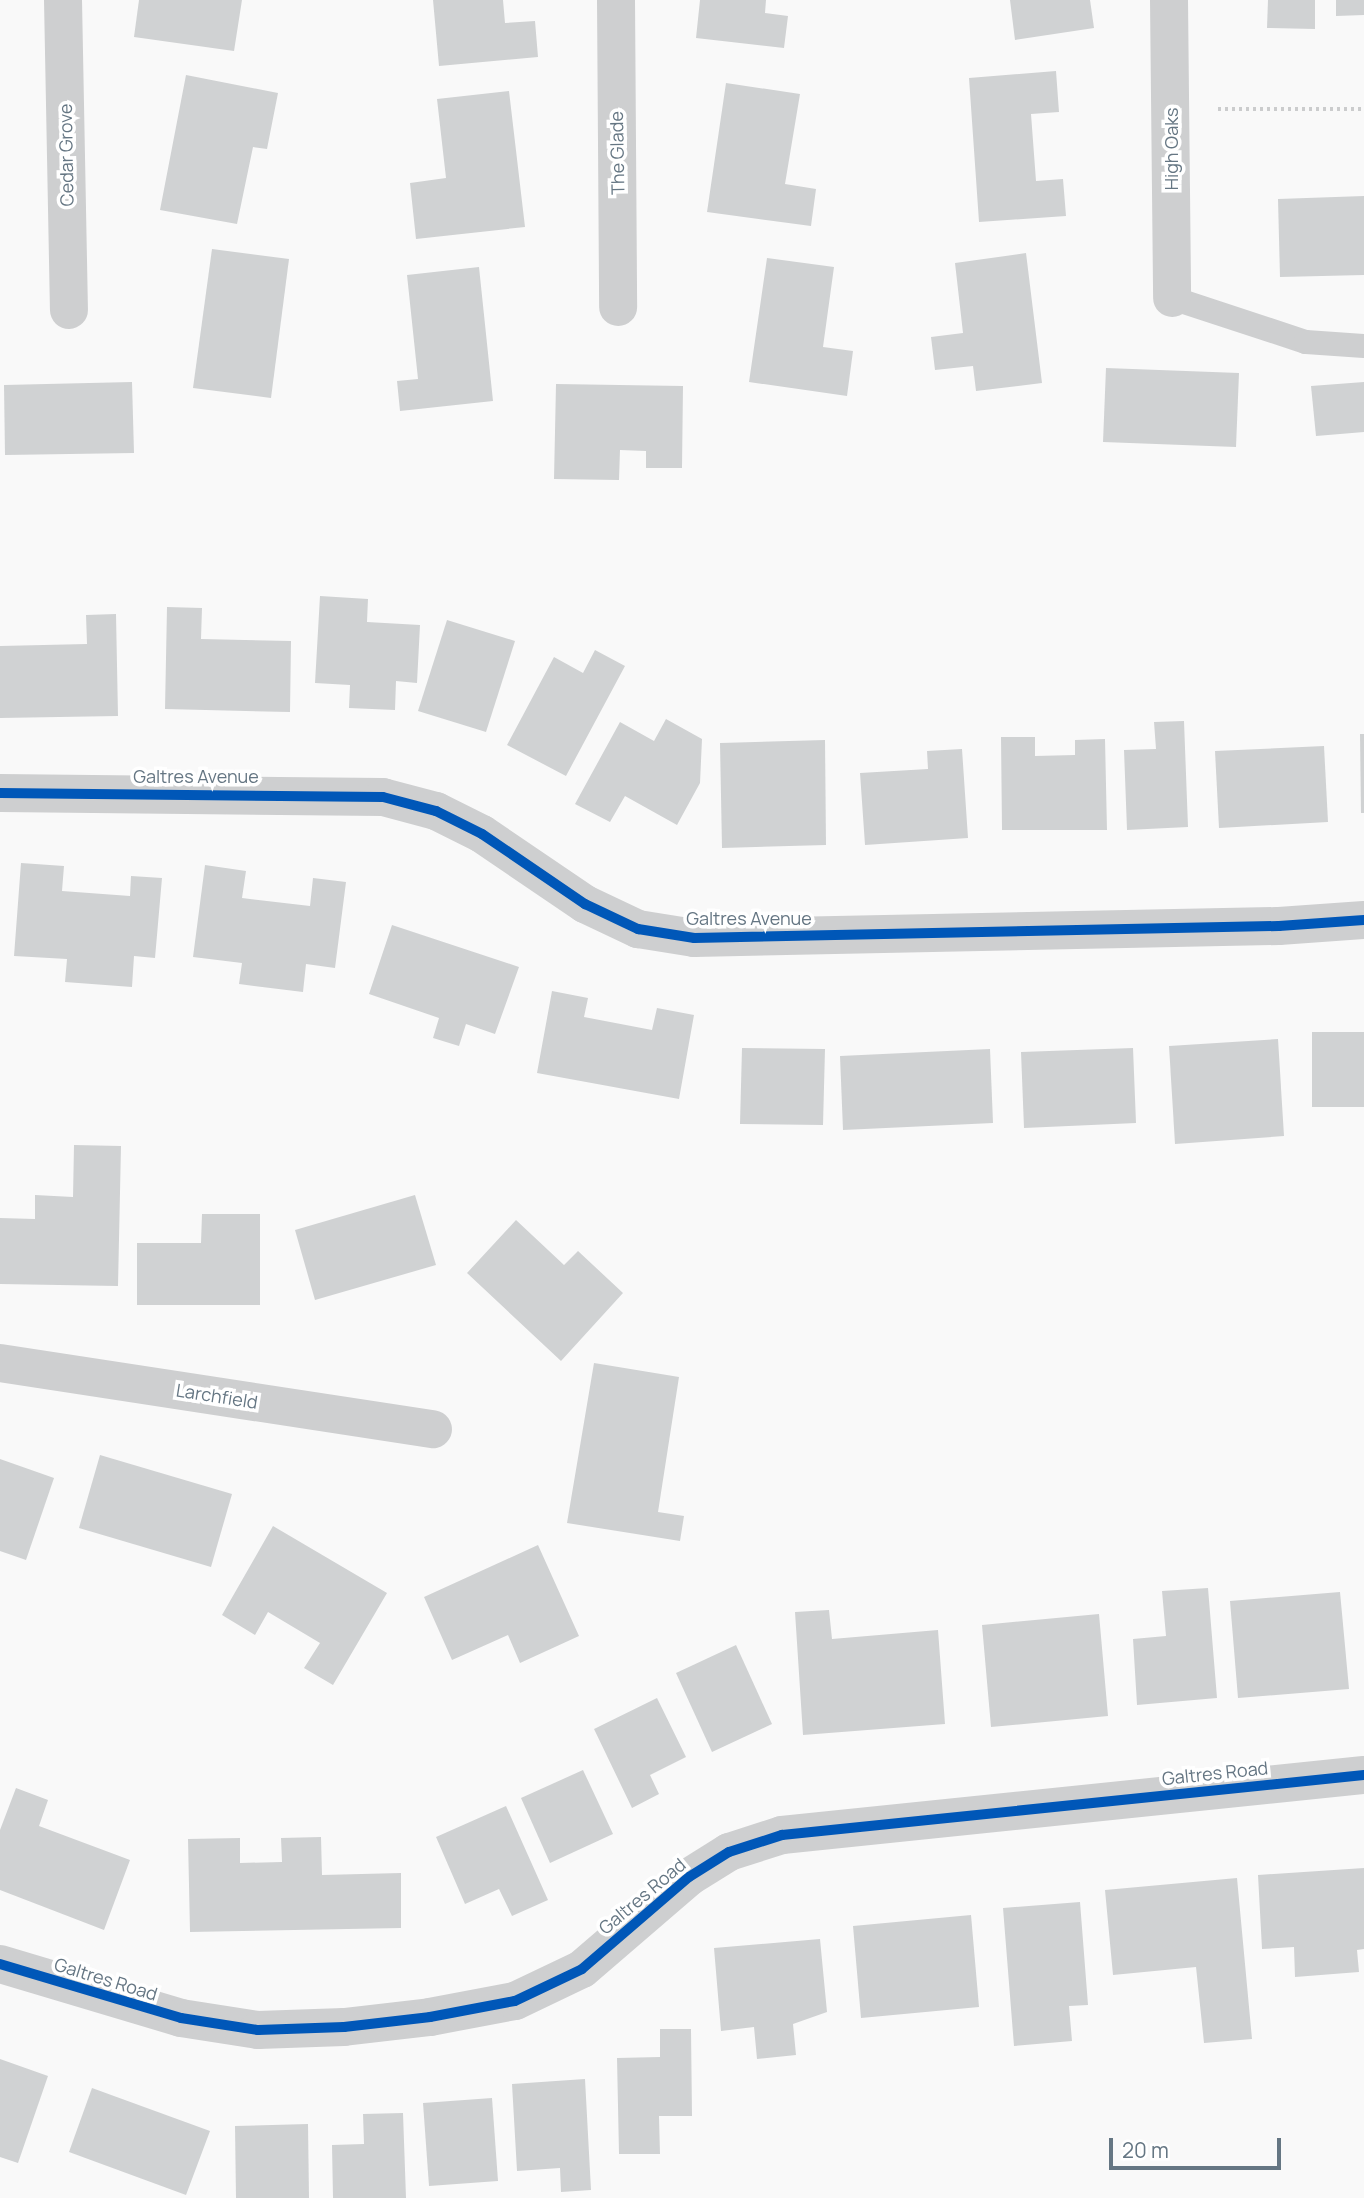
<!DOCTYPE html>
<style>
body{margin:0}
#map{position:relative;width:1364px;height:2198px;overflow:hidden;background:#f9f9f9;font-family:Manrope,sans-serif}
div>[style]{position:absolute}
.building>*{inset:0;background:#d0d2d3}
.path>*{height:4.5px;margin-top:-2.25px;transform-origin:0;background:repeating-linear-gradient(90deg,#cbcccd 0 3.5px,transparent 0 7px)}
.lane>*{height:24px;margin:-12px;padding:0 12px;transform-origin:12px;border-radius:12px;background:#cecfd0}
.street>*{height:38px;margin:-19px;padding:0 19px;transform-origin:19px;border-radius:19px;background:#cecfd0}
.cycleway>*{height:10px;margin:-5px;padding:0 5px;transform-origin:5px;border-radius:5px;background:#0057b8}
span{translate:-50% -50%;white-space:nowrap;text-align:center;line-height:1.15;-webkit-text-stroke:7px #fff;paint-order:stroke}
.street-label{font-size:18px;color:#657683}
.scale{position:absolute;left:1109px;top:2138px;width:172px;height:32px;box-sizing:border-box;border:4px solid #657683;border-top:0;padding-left:9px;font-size:21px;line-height:24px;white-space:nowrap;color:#657683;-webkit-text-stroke:5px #fff;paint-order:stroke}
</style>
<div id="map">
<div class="building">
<div style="clip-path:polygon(139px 0,242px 0,234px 51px,134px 37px)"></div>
<div style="clip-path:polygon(433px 0,503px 0,505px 23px,535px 21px,538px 57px,439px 66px)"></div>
<div style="clip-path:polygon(700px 0,766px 0,765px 13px,788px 16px,784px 48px,696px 38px)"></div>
<div style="clip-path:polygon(1010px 0,1090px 0,1094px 28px,1015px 40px)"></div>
<div style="clip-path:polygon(1268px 0,1315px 0,1315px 29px,1267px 28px)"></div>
<div style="clip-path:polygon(1336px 0,1364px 0,1364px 15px,1336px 16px)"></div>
<div style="clip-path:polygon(1056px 71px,1059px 112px,1031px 114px,1036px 181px,1063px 179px,1066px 216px,979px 222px,969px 78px)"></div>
<div style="clip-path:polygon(186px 75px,278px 93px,267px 149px,253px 147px,237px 224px,160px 210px)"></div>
<div style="clip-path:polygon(726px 83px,800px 94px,785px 184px,816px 189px,811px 226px,707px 212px)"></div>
<div style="clip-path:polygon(509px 91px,525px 227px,416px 239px,410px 183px,446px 178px,437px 99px)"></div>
<div style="clip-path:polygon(1364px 196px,1364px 275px,1280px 277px,1278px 199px)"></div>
<div style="clip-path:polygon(212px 249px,289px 259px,271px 398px,193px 388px)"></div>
<div style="clip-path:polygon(1026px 253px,1042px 383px,976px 391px,973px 366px,935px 370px,931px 337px,963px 333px,955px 263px)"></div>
<div style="clip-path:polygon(767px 258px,834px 267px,823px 347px,853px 351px,847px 396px,749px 382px)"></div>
<div style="clip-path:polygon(479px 267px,493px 401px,400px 411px,397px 381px,418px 379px,407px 275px)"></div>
<div style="clip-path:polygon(1106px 368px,1239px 373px,1236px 447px,1103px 442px)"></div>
<div style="clip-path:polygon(132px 382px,134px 453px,5px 455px,4px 385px)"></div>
<div style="clip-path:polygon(1364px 382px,1364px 432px,1316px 436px,1311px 386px)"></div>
<div style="clip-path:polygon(556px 384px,683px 386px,682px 468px,646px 468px,646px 451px,620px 450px,619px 480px,554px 479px)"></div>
<div style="clip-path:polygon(320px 596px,368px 599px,367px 622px,420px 625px,417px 683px,396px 681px,395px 710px,349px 708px,350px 685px,315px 683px)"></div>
<div style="clip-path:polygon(167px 607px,202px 608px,201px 639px,291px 641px,290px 712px,165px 709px)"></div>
<div style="clip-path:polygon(116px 614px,118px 716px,0 718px,0 646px,87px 644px,86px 615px)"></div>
<div style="clip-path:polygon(447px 620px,515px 641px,486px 732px,418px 711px)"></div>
<div style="clip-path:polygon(595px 650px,625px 666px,566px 776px,507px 745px,554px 657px,583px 673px)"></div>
<div style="clip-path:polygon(666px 719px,702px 739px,700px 783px,677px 825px,625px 796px,610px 822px,575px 804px,620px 722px,654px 741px)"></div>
<div style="clip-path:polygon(1184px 721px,1188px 827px,1127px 830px,1124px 750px,1156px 749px,1154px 722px)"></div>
<div style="clip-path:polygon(1360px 734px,1364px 734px,1364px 813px,1361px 813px)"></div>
<div style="clip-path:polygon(1001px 737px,1035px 737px,1035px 756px,1075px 755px,1075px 740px,1105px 739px,1107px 830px,1002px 830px)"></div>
<div style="clip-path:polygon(825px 740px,826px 845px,722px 848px,720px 743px)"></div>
<div style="clip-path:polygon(1324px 746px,1328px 822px,1219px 828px,1215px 751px)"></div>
<div style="clip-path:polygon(962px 749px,968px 838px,865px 845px,860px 773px,928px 769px,927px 751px)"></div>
<div style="clip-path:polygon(21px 863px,64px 866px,62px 891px,130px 896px,131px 876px,162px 878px,155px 958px,134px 956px,132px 987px,65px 982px,67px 959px,14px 956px)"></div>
<div style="clip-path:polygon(205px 865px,246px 871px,242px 898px,310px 906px,313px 878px,346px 882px,335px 968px,306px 964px,303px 992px,239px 984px,242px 963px,193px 957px)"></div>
<div style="clip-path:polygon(392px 925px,519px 967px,495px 1034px,466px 1024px,459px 1046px,433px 1038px,439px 1018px,369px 994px)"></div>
<div style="clip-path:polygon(552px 991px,588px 998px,584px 1017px,652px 1030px,657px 1008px,694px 1015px,679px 1099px,537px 1073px)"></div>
<div style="clip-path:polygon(1312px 1032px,1364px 1032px,1364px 1107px,1312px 1107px)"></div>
<div style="clip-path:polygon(1278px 1039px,1284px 1136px,1175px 1144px,1169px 1046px)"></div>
<div style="clip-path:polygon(742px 1048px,825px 1049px,823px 1125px,740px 1124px)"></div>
<div style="clip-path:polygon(1133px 1048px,1136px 1123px,1024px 1128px,1021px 1052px)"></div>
<div style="clip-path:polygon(990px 1049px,993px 1123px,843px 1130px,840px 1056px)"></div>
<div style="clip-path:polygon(74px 1145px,121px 1146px,118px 1286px,0 1284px,0 1218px,35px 1219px,35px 1195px,73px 1197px)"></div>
<div style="clip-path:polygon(415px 1195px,436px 1265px,315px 1300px,295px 1230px)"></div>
<div style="clip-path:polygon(202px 1214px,260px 1214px,260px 1305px,137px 1305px,137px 1243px,201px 1243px)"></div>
<div style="clip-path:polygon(516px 1220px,564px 1265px,578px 1251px,623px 1293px,561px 1361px,467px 1273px)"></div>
<div style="clip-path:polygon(594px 1363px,679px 1377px,658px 1512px,684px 1516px,680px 1541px,567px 1523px)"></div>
<div style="clip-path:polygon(100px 1455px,232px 1494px,211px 1567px,79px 1528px)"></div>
<div style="clip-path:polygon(0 1459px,54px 1478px,26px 1560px,0 1551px)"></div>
<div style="clip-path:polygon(273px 1526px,387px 1593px,333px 1685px,304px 1668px,320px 1643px,268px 1612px,255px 1635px,222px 1615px)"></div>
<div style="clip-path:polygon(538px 1545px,579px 1636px,520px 1663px,508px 1635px,452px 1660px,424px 1597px)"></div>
<div style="clip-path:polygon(1208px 1588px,1217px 1698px,1137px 1705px,1133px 1639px,1166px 1636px,1162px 1591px)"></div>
<div style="clip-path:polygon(1340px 1592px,1349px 1689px,1238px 1698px,1230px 1601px)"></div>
<div style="clip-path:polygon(829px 1610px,832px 1639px,938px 1630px,945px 1724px,803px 1735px,795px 1612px)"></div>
<div style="clip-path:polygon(1099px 1614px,1108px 1716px,991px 1727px,982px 1625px)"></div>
<div style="clip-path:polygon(736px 1645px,772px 1724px,712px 1752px,676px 1673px)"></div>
<div style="clip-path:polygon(657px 1698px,686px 1757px,650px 1775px,659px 1794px,632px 1808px,594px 1729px)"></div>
<div style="clip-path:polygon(583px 1770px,613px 1834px,550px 1863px,521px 1798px)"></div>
<div style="clip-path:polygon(16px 1788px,48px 1800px,39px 1826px,130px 1860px,104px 1930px,0 1890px,0 1830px)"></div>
<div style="clip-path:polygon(506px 1806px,548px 1900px,512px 1916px,499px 1889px,465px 1904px,436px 1837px)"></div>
<div style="clip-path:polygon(321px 1837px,322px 1875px,401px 1873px,401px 1928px,190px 1932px,188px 1839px,240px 1838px,240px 1863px,282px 1862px,281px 1838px)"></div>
<div style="clip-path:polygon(1364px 1868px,1364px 1949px,1357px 1950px,1359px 1972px,1295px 1977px,1294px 1947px,1262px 1949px,1258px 1875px)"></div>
<div style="clip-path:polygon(1237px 1878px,1252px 2039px,1204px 2043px,1196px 1967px,1113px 1975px,1105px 1890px)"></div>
<div style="clip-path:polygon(1080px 1902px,1088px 2005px,1069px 2006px,1072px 2041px,1014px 2046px,1003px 1908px)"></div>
<div style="clip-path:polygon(971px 1915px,979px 2007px,861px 2018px,853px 1926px)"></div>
<div style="clip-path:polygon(820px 1939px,827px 2012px,793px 2024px,796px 2055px,757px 2059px,754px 2027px,721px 2031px,714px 1948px)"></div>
<div style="clip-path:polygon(660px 2029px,691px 2029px,692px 2116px,659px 2116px,660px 2154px,619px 2154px,617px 2058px,660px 2057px)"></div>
<div style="clip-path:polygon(0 2059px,48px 2076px,18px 2163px,0 2157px)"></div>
<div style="clip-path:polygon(585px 2079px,591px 2190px,561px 2192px,560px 2168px,517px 2171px,512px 2084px)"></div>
<div style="clip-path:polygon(92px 2088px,210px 2131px,186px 2195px,69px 2152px)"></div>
<div style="clip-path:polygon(492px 2098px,498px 2181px,429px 2186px,423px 2103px)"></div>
<div style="clip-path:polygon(403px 2113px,406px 2198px,333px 2198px,332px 2145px,364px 2144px,363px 2114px)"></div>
<div style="clip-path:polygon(308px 2124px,309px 2198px,236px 2198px,235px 2126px)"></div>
</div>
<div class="path">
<div style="left:1218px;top:109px;width:146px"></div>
</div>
<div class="lane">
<div style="left:1172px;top:298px;width:141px;rotate:18.2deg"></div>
<div style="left:1306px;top:342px;width:58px;rotate:3.9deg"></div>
</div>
<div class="street">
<div style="left:63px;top:0;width:310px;rotate:88.9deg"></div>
<div style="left:616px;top:0;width:307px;rotate:89.6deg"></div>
<div style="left:1169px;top:0;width:298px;rotate:89.4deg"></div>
<div style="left:0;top:793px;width:383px;rotate:0.6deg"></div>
<div style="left:383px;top:797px;width:55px;rotate:14.8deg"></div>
<div style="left:436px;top:811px;width:51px;rotate:26.6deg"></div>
<div style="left:482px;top:834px;width:125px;rotate:34.2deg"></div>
<div style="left:585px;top:904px;width:59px;rotate:25.3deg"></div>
<div style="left:638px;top:929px;width:57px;rotate:9.1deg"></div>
<div style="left:694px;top:938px;width:585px;rotate:-1.18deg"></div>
<div style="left:1279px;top:926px;width:85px;rotate:-4deg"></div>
<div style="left:0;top:1363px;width:438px;rotate:8.7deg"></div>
<div style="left:0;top:1964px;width:189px;rotate:16.6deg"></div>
<div style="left:181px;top:2018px;width:78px;rotate:8.9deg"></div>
<div style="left:258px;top:2030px;width:86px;rotate:-2deg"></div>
<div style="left:344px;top:2027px;width:87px;rotate:-6.6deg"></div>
<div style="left:430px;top:2017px;width:86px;rotate:-10.7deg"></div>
<div style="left:515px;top:2001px;width:74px;rotate:-25.5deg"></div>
<div style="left:582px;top:1969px;width:141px;rotate:-40.7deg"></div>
<div style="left:689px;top:1877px;width:47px;rotate:-32deg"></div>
<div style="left:729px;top:1852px;width:56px;rotate:-17.8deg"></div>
<div style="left:782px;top:1835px;width:585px;rotate:-5.89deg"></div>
</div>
<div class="cycleway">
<div style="left:0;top:793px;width:383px;rotate:0.6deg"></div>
<div style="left:383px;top:797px;width:55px;rotate:14.8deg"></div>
<div style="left:436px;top:811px;width:51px;rotate:26.6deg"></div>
<div style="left:482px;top:834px;width:125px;rotate:34.2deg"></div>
<div style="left:585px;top:904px;width:59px;rotate:25.3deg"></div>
<div style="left:638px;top:929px;width:57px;rotate:9.1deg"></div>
<div style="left:694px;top:938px;width:585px;rotate:-1.18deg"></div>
<div style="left:1279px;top:926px;width:85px;rotate:-4deg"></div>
<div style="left:0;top:1964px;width:189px;rotate:16.6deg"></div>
<div style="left:181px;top:2018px;width:78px;rotate:8.9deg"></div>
<div style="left:258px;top:2030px;width:86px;rotate:-2deg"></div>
<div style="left:344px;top:2027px;width:87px;rotate:-6.6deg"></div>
<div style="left:430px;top:2017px;width:86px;rotate:-10.7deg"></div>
<div style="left:515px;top:2001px;width:74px;rotate:-25.5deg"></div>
<div style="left:582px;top:1969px;width:141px;rotate:-40.7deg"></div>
<div style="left:689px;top:1877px;width:47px;rotate:-32deg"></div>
<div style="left:729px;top:1852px;width:56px;rotate:-17.8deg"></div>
<div style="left:782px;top:1835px;width:585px;rotate:-5.89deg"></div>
</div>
<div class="street-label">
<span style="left:1171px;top:149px;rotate:-90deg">High Oaks</span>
<span style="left:617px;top:153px;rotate:-91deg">The Glade</span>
<span style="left:66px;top:155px;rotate:-91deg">Cedar Grove</span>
<span style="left:196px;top:776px">Galtres Avenue</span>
<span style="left:749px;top:918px">Galtres Avenue</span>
<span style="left:217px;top:1396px;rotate:9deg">Larchfield</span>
<span style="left:1215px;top:1773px;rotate:-6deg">Galtres Road</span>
<span style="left:642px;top:1896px;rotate:-40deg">Galtres Road</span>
<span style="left:106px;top:1979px;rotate:17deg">Galtres Road</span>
</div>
<div class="scale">20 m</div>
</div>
